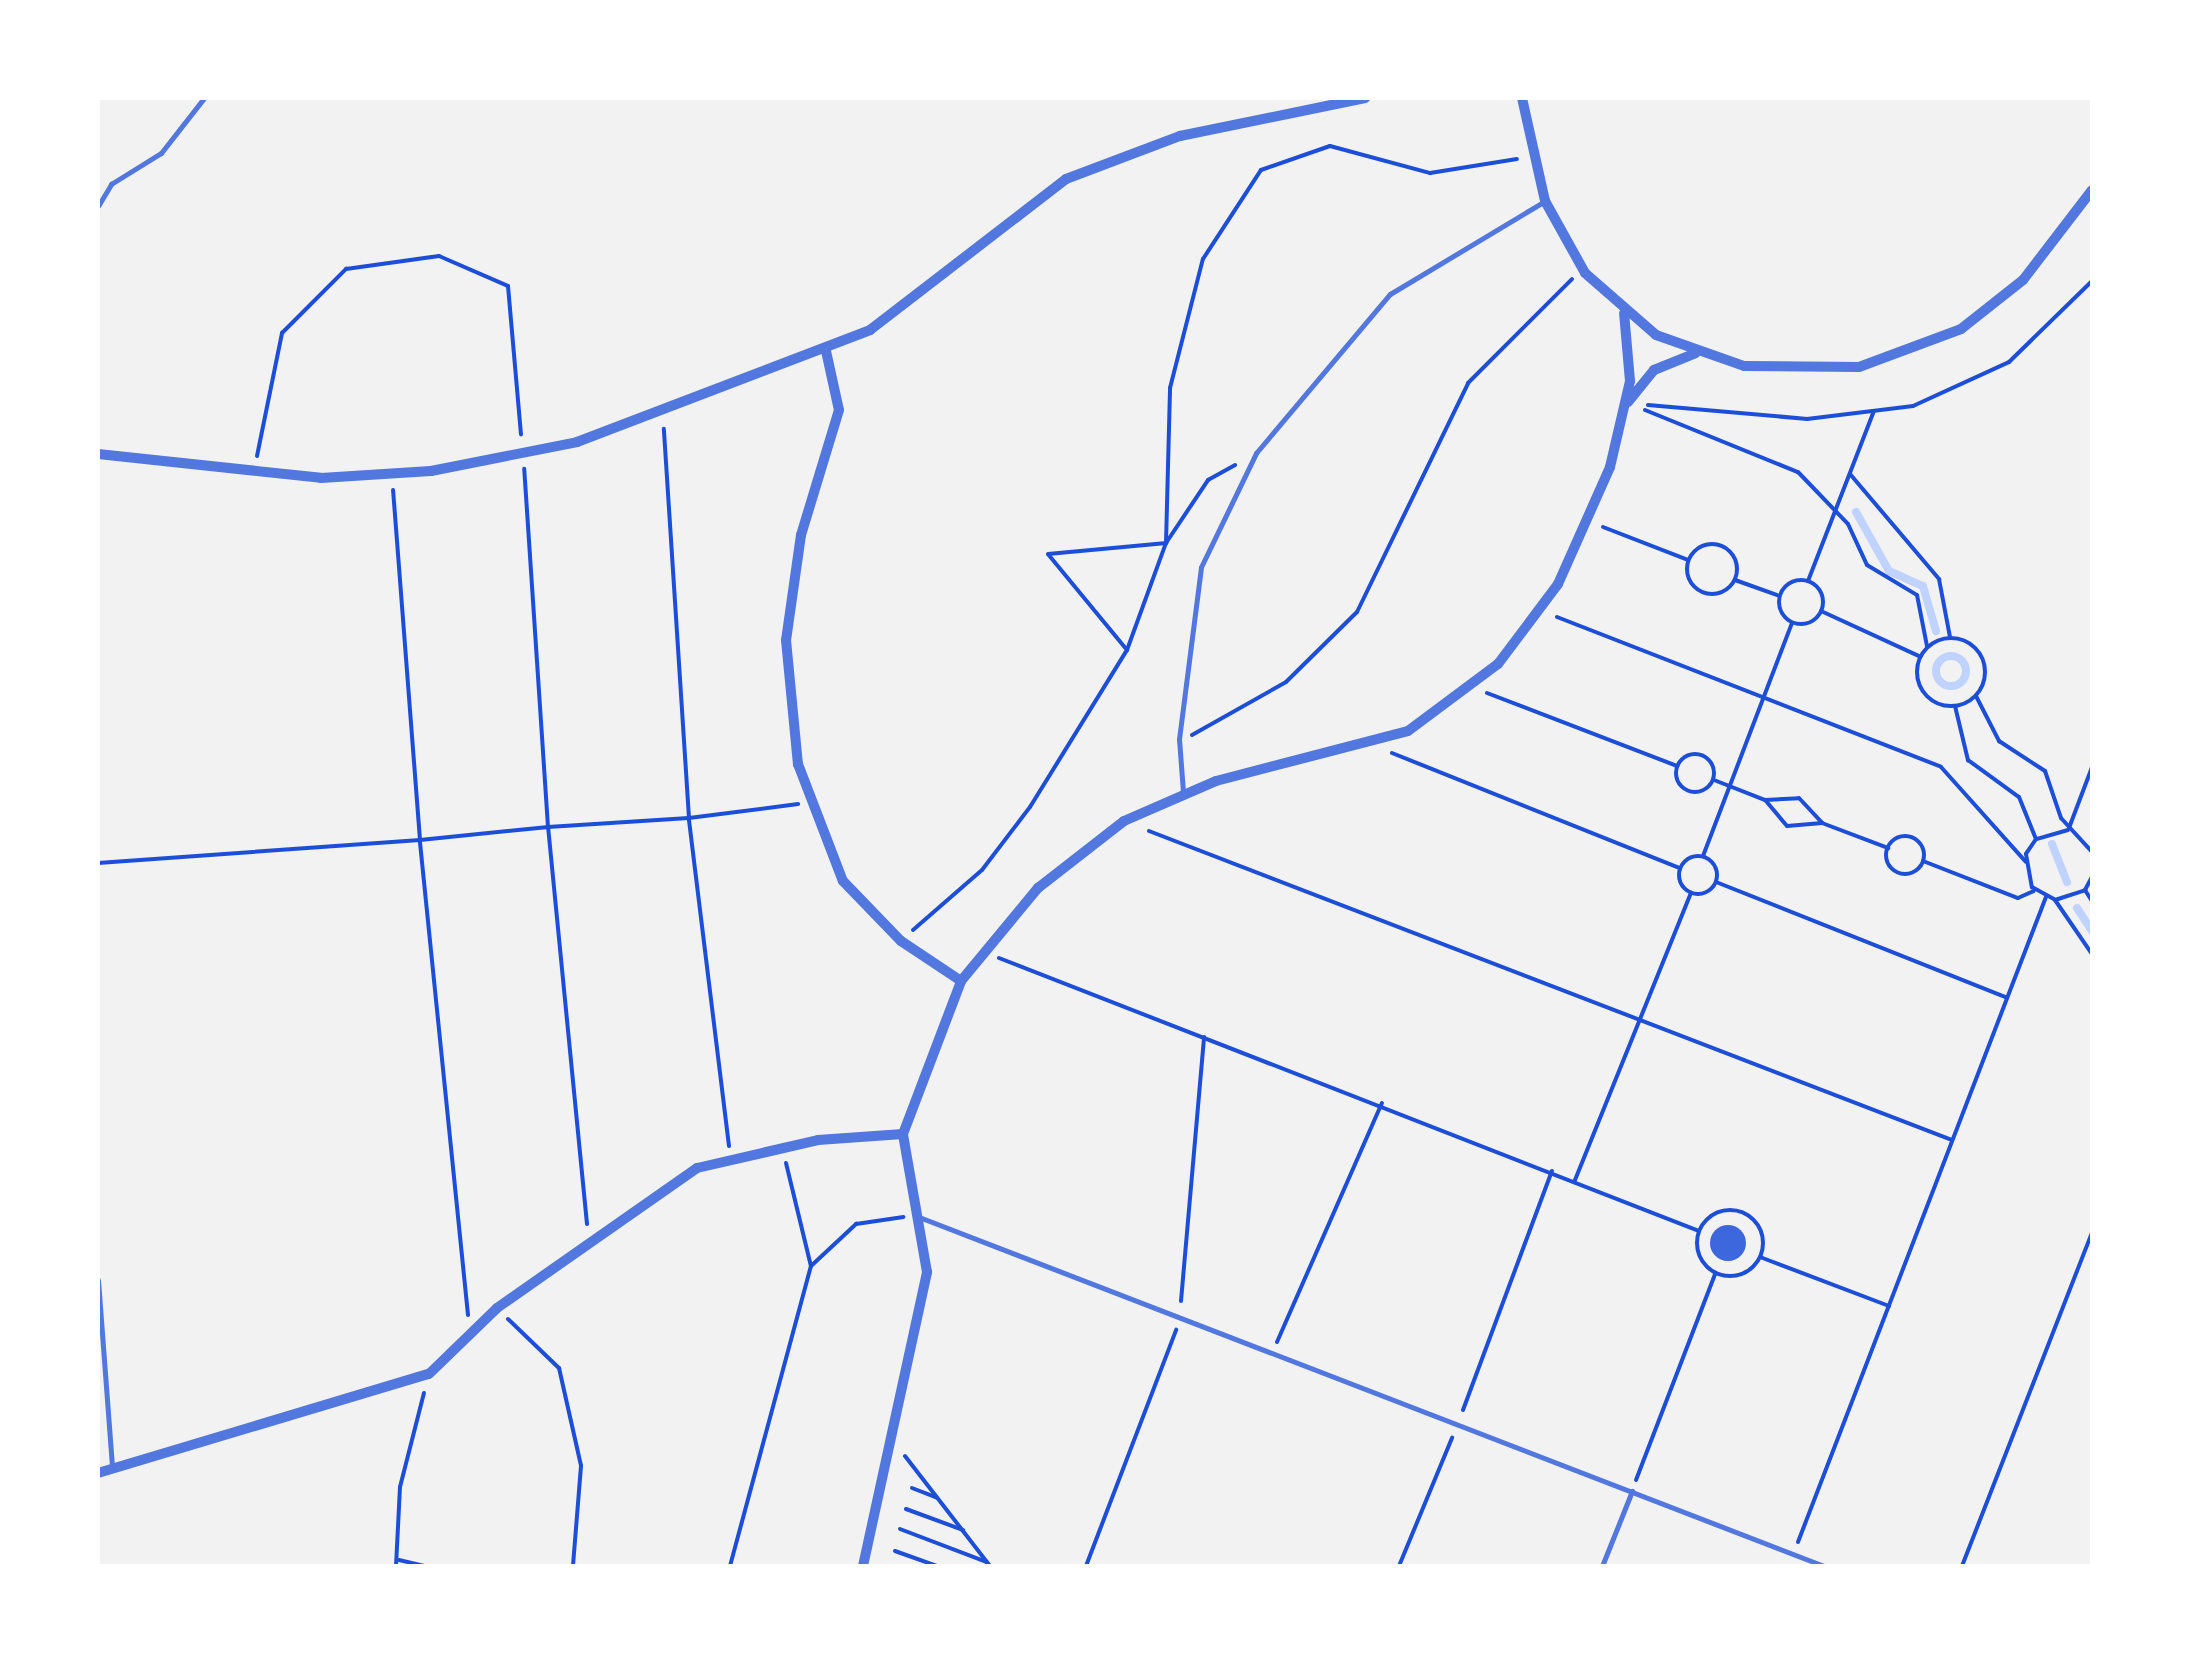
<!DOCTYPE html>
<style>
body{margin:0}
#map{position:relative;width:2190px;height:1664px;overflow:hidden;background:#f2f2f2;font-family:Cabin,sans-serif}
div>[style]{position:absolute}
.stream>*{height:8px;margin:-4px;padding:0 4px;transform-origin:4px;border-radius:4px;background:#bfd3fe}
.stream>.ring{margin:-4px;padding:0;box-sizing:content-box;background:none;border:8px solid #bfd3fe;border-radius:50%}
.building>*{inset:0;background:#3d67dc}
.round{border-radius:50%}
.path>*{height:4px;margin:-2px;padding:0 2px;transform-origin:2px;border-radius:2px;background:#1d4ed8}
.path>.ring{margin:-2px;padding:0;box-sizing:content-box;background:none;border:4px solid #1d4ed8;border-radius:50%}
.service>*{height:5px;margin:-2.5px;padding:0 2.5px;transform-origin:2.5px;border-radius:2.5px;background:#5277de}
.minor>*{height:10px;margin:-5px;padding:0 5px;transform-origin:5px;border-radius:5px;background:#5277de}
span{translate:-50% -50%;white-space:nowrap;text-align:center;line-height:1.15;-webkit-text-stroke:8px #fff;paint-order:stroke}
.frame{position:absolute;inset:0;border:100px solid #fff;pointer-events:none}
</style>
<div id="map">
<div class="stream">
<div style="left:1856px;top:512px;width:68px;rotate:60.8deg"></div>
<div style="left:1889px;top:571px;width:37px;rotate:24deg"></div>
<div style="left:1923px;top:586px;width:47px;rotate:73.9deg"></div>
<div class="ring" style="left:1936px;top:656px;width:22px;height:22px"></div>
<div style="left:2052px;top:844px;width:41px;rotate:68.5deg"></div>
<div style="left:2077px;top:908px;width:27px;rotate:57deg"></div>
</div>
<div class="building">
<div class="round" style="left:1710px;top:1225px;width:36px;height:36px"></div>
</div>
<div class="path">
<div style="left:1648px;top:405px;width:160px;rotate:5deg"></div>
<div style="left:1807px;top:419px;width:107px;rotate:-7deg"></div>
<div style="left:1913px;top:406px;width:106px;rotate:-24.6deg"></div>
<div style="left:2009px;top:362px;width:116px;rotate:-44.3deg"></div>
<div style="left:1645px;top:410px;width:165px;rotate:22.1deg"></div>
<div style="left:1798px;top:472px;width:72px;rotate:46.1deg"></div>
<div style="left:1848px;top:524px;width:45px;rotate:65.1deg"></div>
<div style="left:1867px;top:565px;width:58px;rotate:31deg"></div>
<div style="left:1917px;top:595px;width:52px;rotate:78.9deg"></div>
<div style="left:257px;top:456px;width:126px;rotate:-78.5deg"></div>
<div style="left:282px;top:333px;width:91px;rotate:-45deg"></div>
<div style="left:346px;top:269px;width:94px;rotate:-8deg"></div>
<div style="left:439px;top:256px;width:75px;rotate:23.5deg"></div>
<div style="left:508px;top:286px;width:149px;rotate:85deg"></div>
<div style="left:1850px;top:474px;width:138px;rotate:49.7deg"></div>
<div style="left:1939px;top:579px;width:59px;rotate:79.3deg"></div>
<div style="left:1603px;top:527px;width:91px;rotate:21.2deg"></div>
<div class="ring" style="left:1687px;top:544px;width:46px;height:46px"></div>
<div class="ring" style="left:1779px;top:580px;width:40px;height:40px"></div>
<div style="left:1735px;top:580px;width:45px;rotate:19.7deg"></div>
<div style="left:1808px;top:581px;width:182px;rotate:-68.8deg"></div>
<div style="left:1821px;top:611px;width:108px;rotate:24.7deg"></div>
<div style="left:1557px;top:617px;width:412px;rotate:21.3deg"></div>
<div style="left:1941px;top:767px;width:127px;rotate:48.2deg"></div>
<div class="ring" style="left:1917px;top:638px;width:64px;height:64px"></div>
<div style="left:1127px;top:650px;width:124px;rotate:-129.5deg"></div>
<div style="left:1048px;top:554px;width:119px;rotate:-5.3deg"></div>
<div style="left:1166px;top:543px;width:155px;rotate:-88.5deg"></div>
<div style="left:1170px;top:388px;width:133px;rotate:-75.7deg"></div>
<div style="left:1203px;top:259px;width:106px;rotate:-56.9deg"></div>
<div style="left:1261px;top:170px;width:73px;rotate:-19.2deg"></div>
<div style="left:1330px;top:146px;width:104px;rotate:15.1deg"></div>
<div style="left:1430px;top:173px;width:88px;rotate:-9.1deg"></div>
<div style="left:1487px;top:693px;width:204px;rotate:21deg"></div>
<div style="left:1976px;top:696px;width:51px;rotate:62.9deg"></div>
<div style="left:1999px;top:741px;width:55px;rotate:33.1deg"></div>
<div style="left:2045px;top:771px;width:50px;rotate:71.2deg"></div>
<div style="left:2061px;top:818px;width:46px;rotate:47.6deg"></div>
<div style="left:1955px;top:706px;width:56px;rotate:76.5deg"></div>
<div style="left:1968px;top:760px;width:63px;rotate:36deg"></div>
<div style="left:2019px;top:797px;width:45px;rotate:68deg"></div>
<div style="left:1192px;top:735px;width:108px;rotate:-29.4deg"></div>
<div style="left:1286px;top:682px;width:100px;rotate:-44.6deg"></div>
<div style="left:1357px;top:612px;width:254px;rotate:-64.1deg"></div>
<div style="left:1468px;top:383px;width:147px;rotate:-45deg"></div>
<div style="left:1392px;top:753px;width:310px;rotate:21.8deg"></div>
<div class="ring" style="left:1676px;top:754px;width:34px;height:34px"></div>
<div style="left:1714px;top:780px;width:55px;rotate:21.4deg"></div>
<div style="left:1765px;top:800px;width:34px;rotate:-3deg"></div>
<div style="left:1799px;top:798px;width:34px;rotate:47deg"></div>
<div style="left:1822px;top:823px;width:35px;rotate:175deg"></div>
<div style="left:1787px;top:826px;width:34px;rotate:-130deg"></div>
<div style="left:1822px;top:823px;width:71px;rotate:20.7deg"></div>
<div style="left:2069px;top:828px;width:65px;rotate:-69.3deg"></div>
<div style="left:2068px;top:830px;width:33px;rotate:164deg"></div>
<div style="left:2036px;top:839px;width:18px;rotate:124deg"></div>
<div style="left:2026px;top:854px;width:34px;rotate:80deg"></div>
<div style="left:2032px;top:887px;width:26px;rotate:29deg"></div>
<div style="left:2055px;top:900px;width:32px;rotate:-18deg"></div>
<div style="left:2085px;top:890px;width:15px;rotate:-62deg"></div>
<div style="left:1149px;top:831px;width:860px;rotate:21.05deg"></div>
<div class="ring" style="left:1886px;top:836px;width:34px;height:34px"></div>
<div class="ring" style="left:1679px;top:856px;width:34px;height:34px"></div>
<div style="left:1703px;top:856px;width:249px;rotate:-69.1deg"></div>
<div style="left:1923px;top:861px;width:102px;rotate:21.3deg"></div>
<div style="left:2018px;top:898px;width:17px;rotate:-24deg"></div>
<div style="left:98px;top:863px;width:323px;rotate:-4.1deg"></div>
<div style="left:420px;top:840px;width:351px;rotate:-94.4deg"></div>
<div style="left:1716px;top:882px;width:313px;rotate:21.7deg"></div>
<div style="left:2085px;top:890px;width:13px;rotate:58deg"></div>
<div style="left:2055px;top:900px;width:65px;rotate:55.6deg"></div>
<div style="left:913px;top:930px;width:91px;rotate:-41deg"></div>
<div style="left:982px;top:870px;width:79px;rotate:-52.7deg"></div>
<div style="left:1030px;top:807px;width:185px;rotate:-58.3deg"></div>
<div style="left:1127px;top:650px;width:114px;rotate:-70deg"></div>
<div style="left:1166px;top:543px;width:76px;rotate:-56.3deg"></div>
<div style="left:1208px;top:480px;width:31px;rotate:-29deg"></div>
<div style="left:999px;top:958px;width:751px;rotate:21.31deg"></div>
<div style="left:729px;top:1146px;width:330px;rotate:-97deg"></div>
<div style="left:689px;top:818px;width:110px;rotate:-7.3deg"></div>
<div style="left:786px;top:1163px;width:106px;rotate:76.4deg"></div>
<div style="left:811px;top:1266px;width:62px;rotate:-43deg"></div>
<div style="left:856px;top:1224px;width:48px;rotate:-8.5deg"></div>
<div style="left:1575px;top:1180px;width:310px;rotate:-68deg"></div>
<div class="ring" style="left:1697px;top:1210px;width:62px;height:62px"></div>
<div style="left:587px;top:1224px;width:399px;rotate:-95.6deg"></div>
<div style="left:548px;top:827px;width:141px;rotate:-3.7deg"></div>
<div style="left:689px;top:818px;width:390px;rotate:-93.7deg"></div>
<div style="left:1760px;top:1257px;width:138px;rotate:20.8deg"></div>
<div style="left:1181px;top:1301px;width:265px;rotate:-85deg"></div>
<div style="left:468px;top:1315px;width:477px;rotate:-95.8deg"></div>
<div style="left:420px;top:840px;width:129px;rotate:-5.8deg"></div>
<div style="left:548px;top:827px;width:359px;rotate:-93.8deg"></div>
<div style="left:508px;top:1319px;width:71px;rotate:43.9deg"></div>
<div style="left:559px;top:1368px;width:100px;rotate:77.3deg"></div>
<div style="left:581px;top:1466px;width:100px;rotate:94.6deg"></div>
<div style="left:1277px;top:1342px;width:261px;rotate:-66.3deg"></div>
<div style="left:1463px;top:1410px;width:255px;rotate:-69.6deg"></div>
<div style="left:905px;top:1456px;width:139px;rotate:52.3deg"></div>
<div style="left:1636px;top:1480px;width:221px;rotate:-69deg"></div>
<div style="left:912px;top:1488px;width:26px;rotate:21deg"></div>
<div style="left:906px;top:1509px;width:61px;rotate:20.2deg"></div>
<div style="left:900px;top:1529px;width:93px;rotate:20.8deg"></div>
<div style="left:1798px;top:1542px;width:691px;rotate:-68.97deg"></div>
<div style="left:895px;top:1551px;width:45px;rotate:19.7deg"></div>
<div style="left:399px;top:1560px;width:26px;rotate:13deg"></div>
<div style="left:396px;top:1566px;width:79px;rotate:-87.1deg"></div>
<div style="left:400px;top:1487px;width:97px;rotate:-75.7deg"></div>
<div style="left:730px;top:1566px;width:311px;rotate:-74.9deg"></div>
<div style="left:1086px;top:1566px;width:253px;rotate:-69.1deg"></div>
<div style="left:1399px;top:1566px;width:139px;rotate:-67.5deg"></div>
<div style="left:1962px;top:1566px;width:357px;rotate:-68.7deg"></div>
</div>
<div class="service">
<div style="left:98px;top:206px;width:26px;rotate:-59deg"></div>
<div style="left:111px;top:184px;width:59px;rotate:-31.8deg"></div>
<div style="left:161px;top:153px;width:70px;rotate:-52deg"></div>
<div style="left:1183px;top:792px;width:53px;rotate:-94.3deg"></div>
<div style="left:1179px;top:739px;width:173px;rotate:-82.7deg"></div>
<div style="left:1201px;top:567px;width:127px;rotate:-64.2deg"></div>
<div style="left:1256px;top:453px;width:208px;rotate:-49.9deg"></div>
<div style="left:1390px;top:294px;width:179px;rotate:-31deg"></div>
<div style="left:919px;top:1217px;width:970px;rotate:21.09deg"></div>
<div style="left:98px;top:1280px;width:187px;rotate:85.7deg"></div>
<div style="left:1602px;top:1566px;width:81px;rotate:-68.2deg"></div>
</div>
<div class="minor">
<div style="left:1522px;top:98px;width:106px;rotate:77.4deg"></div>
<div style="left:1545px;top:201px;width:82px;rotate:60.9deg"></div>
<div style="left:1585px;top:273px;width:94px;rotate:41.1deg"></div>
<div style="left:1656px;top:335px;width:93px;rotate:19.4deg"></div>
<div style="left:1744px;top:366px;width:115px;rotate:0.5deg"></div>
<div style="left:1859px;top:367px;width:109px;rotate:-20.4deg"></div>
<div style="left:1961px;top:329px;width:79px;rotate:-38.3deg"></div>
<div style="left:2023px;top:280px;width:113px;rotate:-52.5deg"></div>
<div style="left:826px;top:351px;width:60px;rotate:77.6deg"></div>
<div style="left:839px;top:410px;width:131px;rotate:106.9deg"></div>
<div style="left:801px;top:535px;width:106px;rotate:98.1deg"></div>
<div style="left:786px;top:640px;width:125px;rotate:84.5deg"></div>
<div style="left:798px;top:764px;width:125px;rotate:69deg"></div>
<div style="left:843px;top:881px;width:83px;rotate:46deg"></div>
<div style="left:901px;top:941px;width:72px;rotate:33.7deg"></div>
<div style="left:1628px;top:402px;width:41px;rotate:-50.9deg"></div>
<div style="left:1654px;top:370px;width:45px;rotate:-22deg"></div>
<div style="left:98px;top:454px;width:224px;rotate:6.1deg"></div>
<div style="left:321px;top:478px;width:110px;rotate:-3.6deg"></div>
<div style="left:431px;top:471px;width:149px;rotate:-11.2deg"></div>
<div style="left:577px;top:442px;width:314px;rotate:-20.9deg"></div>
<div style="left:870px;top:330px;width:247px;rotate:-37.6deg"></div>
<div style="left:1066px;top:179px;width:122px;rotate:-20.7deg"></div>
<div style="left:1180px;top:136px;width:189px;rotate:-11.6deg"></div>
<div style="left:98px;top:1473px;width:345px;rotate:-16.7deg"></div>
<div style="left:429px;top:1374px;width:95px;rotate:-44.1deg"></div>
<div style="left:497px;top:1308px;width:244px;rotate:-35deg"></div>
<div style="left:697px;top:1168px;width:124px;rotate:-13deg"></div>
<div style="left:818px;top:1140px;width:85px;rotate:-4deg"></div>
<div style="left:863px;top:1566px;width:301px;rotate:-77.7deg"></div>
<div style="left:927px;top:1272px;width:140px;rotate:-99.9deg"></div>
<div style="left:903px;top:1134px;width:164px;rotate:-69.2deg"></div>
<div style="left:961px;top:981px;width:121px;rotate:-50.4deg"></div>
<div style="left:1038px;top:888px;width:109px;rotate:-37.9deg"></div>
<div style="left:1124px;top:821px;width:100px;rotate:-23.5deg"></div>
<div style="left:1216px;top:781px;width:198px;rotate:-14.6deg"></div>
<div style="left:1408px;top:731px;width:112px;rotate:-36.7deg"></div>
<div style="left:1498px;top:664px;width:100px;rotate:-53.1deg"></div>
<div style="left:1558px;top:584px;width:128px;rotate:-66deg"></div>
<div style="left:1610px;top:467px;width:88px;rotate:-76.9deg"></div>
<div style="left:1630px;top:381px;width:68px;rotate:-95deg"></div>
</div>
<div class="frame"></div>
</div>
